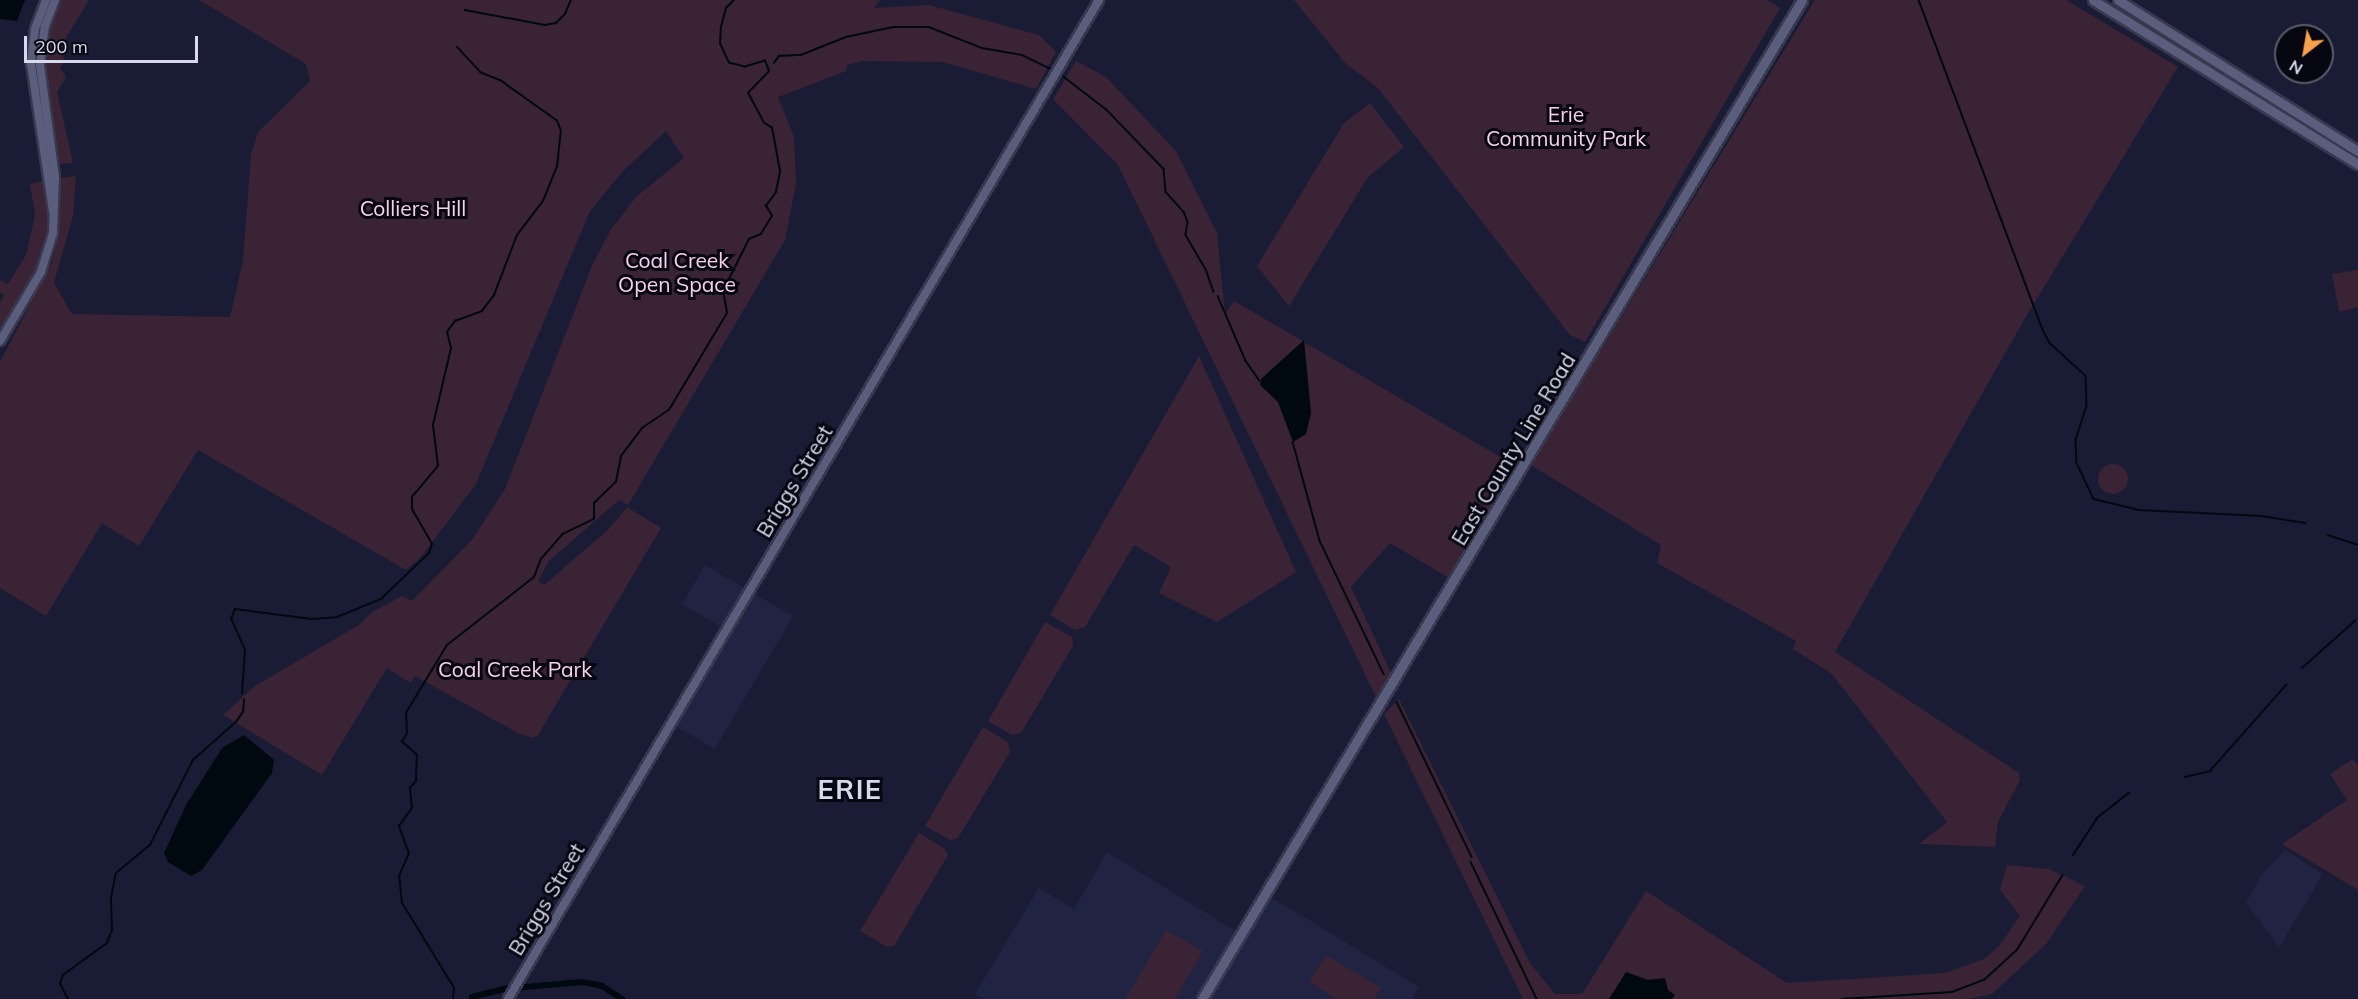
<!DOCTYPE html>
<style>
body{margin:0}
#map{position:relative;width:2358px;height:999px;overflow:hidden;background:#1a1c35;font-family:Mulish,sans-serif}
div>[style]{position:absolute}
.built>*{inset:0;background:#212343}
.green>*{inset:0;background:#392334}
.round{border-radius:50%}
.water>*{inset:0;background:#00090f}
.stream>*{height:1.5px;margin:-0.75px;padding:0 0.75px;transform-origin:0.75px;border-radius:0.75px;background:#00090f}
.canal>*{height:6px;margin:-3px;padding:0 3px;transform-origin:3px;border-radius:3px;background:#00090f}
.roads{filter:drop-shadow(2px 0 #38384e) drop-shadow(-2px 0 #38384e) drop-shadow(0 2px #38384e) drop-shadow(0 -2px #38384e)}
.tertiary>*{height:8px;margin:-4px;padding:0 4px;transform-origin:4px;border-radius:4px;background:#5a5e7c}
.secondary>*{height:9px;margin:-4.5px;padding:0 4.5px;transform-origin:4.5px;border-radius:4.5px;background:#5a5e7c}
span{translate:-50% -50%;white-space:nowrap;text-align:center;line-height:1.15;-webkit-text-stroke:6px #070712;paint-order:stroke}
.park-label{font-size:21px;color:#f7cfec}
.street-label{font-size:21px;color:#d8daec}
.district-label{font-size:27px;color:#d8daec;font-weight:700;letter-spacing:1.5px}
.north{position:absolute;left:2274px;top:24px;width:60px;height:60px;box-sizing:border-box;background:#070712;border:2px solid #5b5b69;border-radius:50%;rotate:211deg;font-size:16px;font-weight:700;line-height:24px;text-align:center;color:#d8daec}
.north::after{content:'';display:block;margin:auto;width:21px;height:27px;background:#f9a04d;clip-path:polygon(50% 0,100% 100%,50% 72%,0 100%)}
.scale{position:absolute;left:24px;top:36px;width:174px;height:27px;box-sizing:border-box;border:3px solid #d8daec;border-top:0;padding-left:8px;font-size:18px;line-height:21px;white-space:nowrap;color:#d8daec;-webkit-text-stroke:4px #070712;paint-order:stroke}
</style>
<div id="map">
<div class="built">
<div style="clip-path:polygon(705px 565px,793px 616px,715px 749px,675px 726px,730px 632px,682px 604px)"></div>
<div style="clip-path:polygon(2285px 850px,2323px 874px,2279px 947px,2246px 903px,2260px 877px)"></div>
<div style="clip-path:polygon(1107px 852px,1237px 932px,1196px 999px,983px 999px,975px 994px,1039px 888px,1074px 909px)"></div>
<div style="clip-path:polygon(1271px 897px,1419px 987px,1412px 999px,1211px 999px)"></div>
</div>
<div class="green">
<div style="clip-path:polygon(59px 0,89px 0,58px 51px,65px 59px,60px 68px,66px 77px,57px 92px,73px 163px,61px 164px,56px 160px,43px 57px,46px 36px)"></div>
<div style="clip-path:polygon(199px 0,880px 0,874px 8px,929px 5px,1039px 35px,1056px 52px,1036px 89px,943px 62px,862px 61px,847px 65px,846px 71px,778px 97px,794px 137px,796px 183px,785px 240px,628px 505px,619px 500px,549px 561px,538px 581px,544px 585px,608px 530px,627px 507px,661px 528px,538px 735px,533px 738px,518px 733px,415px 676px,411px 683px,387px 668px,322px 775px,223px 715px,255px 686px,359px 625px,372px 612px,402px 596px,412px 601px,472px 540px,505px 489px,592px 266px,610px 231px,636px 197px,684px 158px,666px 131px,624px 170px,590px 211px,476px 484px,422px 556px,406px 570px,198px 450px,139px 546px,102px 523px,46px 616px,0 588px,0 362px,52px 263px,58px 235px,59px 178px,76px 176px,73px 216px,54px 283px,72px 314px,230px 317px,243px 260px,251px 155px,258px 132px,310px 81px,306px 64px)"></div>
<div style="clip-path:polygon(1294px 0,1767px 0,1780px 8px,1585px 342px,1570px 335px,1378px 88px,1346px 64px)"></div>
<div style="clip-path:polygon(1815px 0,2066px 0,2178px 67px,2024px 320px,1835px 652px,2019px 773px,2020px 780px,1998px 822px,1995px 847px,1919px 844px,1947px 822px,1832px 674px,1793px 649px,1796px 641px,1657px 563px,1661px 545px,1531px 465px)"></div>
<div style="clip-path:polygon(1076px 61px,1106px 77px,1176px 151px,1217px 233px,1225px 314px,1234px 301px,1519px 468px,1454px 581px,1390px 543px,1351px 587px,1391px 673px,1376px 697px,1118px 165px,1053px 99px)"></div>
<div style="clip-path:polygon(1370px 103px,1404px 147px,1368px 177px,1289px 306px,1257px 266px,1344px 123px)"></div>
<div style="clip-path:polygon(43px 181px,49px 210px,48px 241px,37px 270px,0 332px,0 303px,4px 295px,0 292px,0 280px,8px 284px,26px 255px,35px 215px,30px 184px)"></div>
<div style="clip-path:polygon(2358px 270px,2358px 307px,2339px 312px,2332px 274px)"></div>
<div style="clip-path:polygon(1199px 356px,1296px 572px,1217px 622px,1159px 593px,1171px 567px,1134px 545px,1085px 627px,1075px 630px,1050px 615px)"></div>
<div class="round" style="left:2098px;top:464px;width:30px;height:30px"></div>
<div style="clip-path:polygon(1045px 622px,1072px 637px,1073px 646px,1021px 733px,1012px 735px,988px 721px)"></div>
<div style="clip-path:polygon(1399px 699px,1530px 963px,1555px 994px,1582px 994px,1646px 891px,1787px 983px,1946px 973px,1984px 959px,2000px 945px,2020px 916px,2000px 890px,2007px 865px,2049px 869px,2085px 886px,2046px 944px,1992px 994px,1969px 999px,1523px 999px,1384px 714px)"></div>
<div style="clip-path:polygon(983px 727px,1008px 742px,1010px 752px,958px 838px,950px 840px,925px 826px)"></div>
<div style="clip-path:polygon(2353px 759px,2358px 766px,2358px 890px,2282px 844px,2347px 800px,2330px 774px)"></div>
<div style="clip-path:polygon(919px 833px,945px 849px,948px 855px,894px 946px,887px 947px,860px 931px)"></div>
<div style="clip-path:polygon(1166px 930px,1203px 951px,1175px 999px,1125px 999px)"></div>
<div style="clip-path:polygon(1326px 955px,1381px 988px,1374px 999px,1337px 999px,1309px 982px)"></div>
</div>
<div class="water">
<div style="clip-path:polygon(0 0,25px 0,17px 21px,0 19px)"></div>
<div style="clip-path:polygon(1304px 340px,1311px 413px,1306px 434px,1293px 442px,1278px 402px,1260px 385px,1261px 379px)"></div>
<div style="clip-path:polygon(244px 735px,274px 760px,272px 773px,202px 870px,191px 876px,168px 862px,164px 853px,186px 805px,222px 748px)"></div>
<div style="clip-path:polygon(1626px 972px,1648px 980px,1665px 978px,1668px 990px,1675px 995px,1672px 999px,1609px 999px)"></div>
</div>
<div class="stream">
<div style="left:1919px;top:0;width:353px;rotate:69.4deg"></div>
<div style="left:2043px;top:330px;width:15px;rotate:62deg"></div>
<div style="left:2050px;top:343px;width:49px;rotate:42.5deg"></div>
<div style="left:2086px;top:376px;width:30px;rotate:88deg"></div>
<div style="left:2087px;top:406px;width:35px;rotate:108deg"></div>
<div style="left:2076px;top:439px;width:24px;rotate:88deg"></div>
<div style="left:2077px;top:463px;width:40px;rotate:65deg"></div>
<div style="left:2094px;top:499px;width:46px;rotate:13.7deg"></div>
<div style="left:2139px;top:510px;width:123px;rotate:2.8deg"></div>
<div style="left:2262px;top:516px;width:44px;rotate:9.2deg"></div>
<div style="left:465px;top:10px;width:81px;rotate:10.6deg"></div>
<div style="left:545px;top:25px;width:11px;rotate:-10deg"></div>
<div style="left:556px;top:23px;width:13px;rotate:-45deg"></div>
<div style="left:565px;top:14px;width:15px;rotate:-67deg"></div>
<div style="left:774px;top:63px;width:9px;rotate:-54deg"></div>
<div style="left:779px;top:56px;width:22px;rotate:-3deg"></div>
<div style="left:801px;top:55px;width:48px;rotate:-21.8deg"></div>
<div style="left:846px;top:37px;width:48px;rotate:-12deg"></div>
<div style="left:893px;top:27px;width:36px"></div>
<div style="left:929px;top:27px;width:57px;rotate:21.6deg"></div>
<div style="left:982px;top:48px;width:41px;rotate:9.9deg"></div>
<div style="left:1022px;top:55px;width:37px;rotate:26deg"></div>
<div style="left:1059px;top:73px;width:59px;rotate:37.5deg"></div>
<div style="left:1106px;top:109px;width:83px;rotate:46deg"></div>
<div style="left:1164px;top:169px;width:23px;rotate:85deg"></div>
<div style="left:1166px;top:192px;width:27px;rotate:48deg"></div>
<div style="left:1184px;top:212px;width:11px;rotate:68deg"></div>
<div style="left:1188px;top:222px;width:13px;rotate:99deg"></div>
<div style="left:1186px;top:235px;width:39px;rotate:60deg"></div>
<div style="left:1206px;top:269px;width:24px;rotate:71deg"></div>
<div style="left:1218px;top:296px;width:71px;rotate:66.7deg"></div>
<div style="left:1246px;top:361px;width:24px;rotate:55deg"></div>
<div style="left:1293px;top:442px;width:103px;rotate:74.7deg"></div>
<div style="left:1320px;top:541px;width:148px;rotate:64.3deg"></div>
<div style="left:2328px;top:535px;width:32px;rotate:18deg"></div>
<div style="left:2302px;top:668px;width:71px;rotate:-41.6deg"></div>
<div style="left:242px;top:694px;width:44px;rotate:-86.1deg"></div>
<div style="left:245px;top:650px;width:34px;rotate:-114deg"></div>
<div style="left:231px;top:619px;width:11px;rotate:-68deg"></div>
<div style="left:235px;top:609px;width:77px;rotate:7.5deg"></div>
<div style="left:311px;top:619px;width:26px;rotate:-4deg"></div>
<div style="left:337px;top:617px;width:48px;rotate:-22.2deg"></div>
<div style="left:381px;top:599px;width:66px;rotate:-43.8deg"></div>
<div style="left:429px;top:553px;width:9px;rotate:-72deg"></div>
<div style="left:432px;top:544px;width:39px;rotate:-120deg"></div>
<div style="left:412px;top:510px;width:13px;rotate:-90deg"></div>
<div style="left:412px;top:497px;width:40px;rotate:-50deg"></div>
<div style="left:438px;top:466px;width:41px;rotate:-97deg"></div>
<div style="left:433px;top:425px;width:79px;rotate:-76.8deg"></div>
<div style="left:451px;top:348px;width:16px;rotate:-104deg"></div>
<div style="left:447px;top:332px;width:14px;rotate:-54deg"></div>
<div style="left:455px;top:321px;width:29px;rotate:-20deg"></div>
<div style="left:482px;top:311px;width:20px;rotate:-53deg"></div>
<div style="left:494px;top:295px;width:64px;rotate:-69deg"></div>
<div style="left:517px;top:235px;width:43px;rotate:-52.6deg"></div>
<div style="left:543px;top:201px;width:37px;rotate:-68deg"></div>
<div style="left:557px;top:167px;width:36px;rotate:-84deg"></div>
<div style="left:561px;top:131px;width:11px;rotate:-112deg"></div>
<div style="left:557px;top:121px;width:69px;rotate:-144.5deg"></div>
<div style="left:501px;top:81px;width:22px;rotate:-158deg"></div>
<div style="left:481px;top:73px;width:35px;rotate:-133deg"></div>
<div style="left:1397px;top:702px;width:172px;rotate:64.2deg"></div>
<div style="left:2185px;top:777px;width:26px;rotate:-13deg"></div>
<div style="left:2210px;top:771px;width:115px;rotate:-48.5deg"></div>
<div style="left:2073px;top:855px;width:45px;rotate:-56.7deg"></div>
<div style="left:2098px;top:817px;width:39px;rotate:-38deg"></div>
<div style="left:1471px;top:862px;width:152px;rotate:64.3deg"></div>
<div style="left:68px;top:999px;width:17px;rotate:-118deg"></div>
<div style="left:60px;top:984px;width:9px;rotate:-72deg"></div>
<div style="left:63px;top:975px;width:54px;rotate:-36deg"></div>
<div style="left:107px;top:943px;width:14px;rotate:-69deg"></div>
<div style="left:112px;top:930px;width:32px;rotate:-92deg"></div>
<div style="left:111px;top:898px;width:25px;rotate:-79deg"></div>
<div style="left:116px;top:873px;width:44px;rotate:-39.5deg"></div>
<div style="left:150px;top:845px;width:95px;rotate:-63.2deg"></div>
<div style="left:193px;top:760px;width:57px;rotate:-41.5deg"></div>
<div style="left:236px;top:722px;width:12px;rotate:-55deg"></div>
<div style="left:243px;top:712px;width:12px;rotate:-85deg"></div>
<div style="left:453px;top:999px;width:11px;rotate:-85deg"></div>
<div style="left:454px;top:988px;width:100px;rotate:-121.5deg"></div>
<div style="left:402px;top:903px;width:27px;rotate:-96deg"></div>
<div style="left:399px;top:876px;width:24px;rotate:-66deg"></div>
<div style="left:409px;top:854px;width:30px;rotate:-110deg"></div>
<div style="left:399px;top:826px;width:22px;rotate:-54deg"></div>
<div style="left:412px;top:808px;width:20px;rotate:-96deg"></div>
<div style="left:410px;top:788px;width:9px;rotate:-49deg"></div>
<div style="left:416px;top:781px;width:26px;rotate:-88deg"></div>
<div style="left:417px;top:755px;width:20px;rotate:-139deg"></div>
<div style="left:402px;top:742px;width:10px;rotate:-61deg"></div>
<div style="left:407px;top:733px;width:20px;rotate:-93deg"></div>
<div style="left:406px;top:713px;width:79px;rotate:-58.9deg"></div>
<div style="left:447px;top:645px;width:110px;rotate:-38deg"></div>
<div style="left:534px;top:577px;width:19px;rotate:-69deg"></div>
<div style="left:541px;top:559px;width:33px;rotate:-49deg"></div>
<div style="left:563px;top:534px;width:34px;rotate:-26deg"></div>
<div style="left:594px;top:519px;width:16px;rotate:-90deg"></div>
<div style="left:594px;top:503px;width:30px;rotate:-44deg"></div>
<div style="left:616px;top:482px;width:26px;rotate:-79deg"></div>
<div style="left:621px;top:456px;width:35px;rotate:-53deg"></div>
<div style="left:642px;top:428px;width:32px;rotate:-34deg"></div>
<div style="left:669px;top:410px;width:113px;rotate:-59.1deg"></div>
<div style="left:727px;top:313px;width:22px;rotate:-100deg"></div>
<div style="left:723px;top:291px;width:58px;rotate:-63.4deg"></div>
<div style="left:749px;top:239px;width:13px;rotate:-23deg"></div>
<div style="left:761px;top:234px;width:21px;rotate:-59deg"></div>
<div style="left:772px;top:216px;width:12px;rotate:-121deg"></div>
<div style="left:766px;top:206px;width:17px;rotate:-54deg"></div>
<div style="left:776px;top:192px;width:21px;rotate:-79deg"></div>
<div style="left:780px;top:171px;width:44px;rotate:-100.5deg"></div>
<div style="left:772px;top:128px;width:9px;rotate:-148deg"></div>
<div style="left:764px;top:123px;width:34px;rotate:-118deg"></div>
<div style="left:748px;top:93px;width:30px;rotate:-46deg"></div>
<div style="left:769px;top:71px;width:11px;rotate:-112deg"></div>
<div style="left:765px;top:61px;width:21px;rotate:163deg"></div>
<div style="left:745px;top:67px;width:16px;rotate:-166deg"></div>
<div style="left:729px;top:63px;width:21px;rotate:-115deg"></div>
<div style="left:720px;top:44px;width:17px;rotate:-87deg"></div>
<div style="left:721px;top:27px;width:20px;rotate:-75deg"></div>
<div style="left:726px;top:8px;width:11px;rotate:-45deg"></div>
<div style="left:1842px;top:999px;width:110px;rotate:-3.6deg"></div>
<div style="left:1952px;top:992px;width:34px;rotate:-21deg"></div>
<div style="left:1984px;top:980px;width:45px;rotate:-42.3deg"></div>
<div style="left:2017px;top:950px;width:87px;rotate:-58.7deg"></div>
</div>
<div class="canal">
<div style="left:472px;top:997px;width:32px;rotate:-14deg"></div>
<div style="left:503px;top:989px;width:79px;rotate:-5.1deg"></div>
<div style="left:582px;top:982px;width:20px;rotate:11deg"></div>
<div style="left:602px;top:986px;width:24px;rotate:33deg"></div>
</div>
<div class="roads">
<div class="tertiary">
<div style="left:46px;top:0;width:31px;rotate:111deg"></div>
<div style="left:35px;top:29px;width:35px;rotate:97deg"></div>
<div style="left:31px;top:64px;width:149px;rotate:81.5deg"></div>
<div style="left:0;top:341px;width:80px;rotate:-59.3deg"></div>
<div style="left:41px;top:272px;width:41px;rotate:-72.9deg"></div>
<div style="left:53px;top:233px;width:56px;rotate:-88deg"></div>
<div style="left:55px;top:177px;width:113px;rotate:-97.6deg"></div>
<div style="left:40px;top:65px;width:39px;rotate:-83deg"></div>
<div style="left:45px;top:26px;width:28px;rotate:-69deg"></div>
<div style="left:508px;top:999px;width:1161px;rotate:-59.39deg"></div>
</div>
<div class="secondary">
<div style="left:2093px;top:0;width:312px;rotate:31.8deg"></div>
<div style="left:2118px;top:0;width:284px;rotate:32.2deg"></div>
<div style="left:1202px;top:999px;width:1165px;rotate:-59.01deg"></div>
</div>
</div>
<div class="park-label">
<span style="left:1566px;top:126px">Erie<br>Community Park</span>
<span style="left:413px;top:208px">Colliers Hill</span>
<span style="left:677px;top:272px">Coal Creek<br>Open Space</span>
<span style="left:515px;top:669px">Coal Creek Park</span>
</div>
<div class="street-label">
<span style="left:1513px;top:449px;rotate:-59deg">East County Line Road</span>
<span style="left:794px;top:481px;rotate:-59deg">Briggs Street</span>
<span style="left:546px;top:899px;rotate:-59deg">Briggs Street</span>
</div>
<div class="district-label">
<span style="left:850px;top:790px">ERIE</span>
</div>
<div class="north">N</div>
<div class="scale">200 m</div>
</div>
